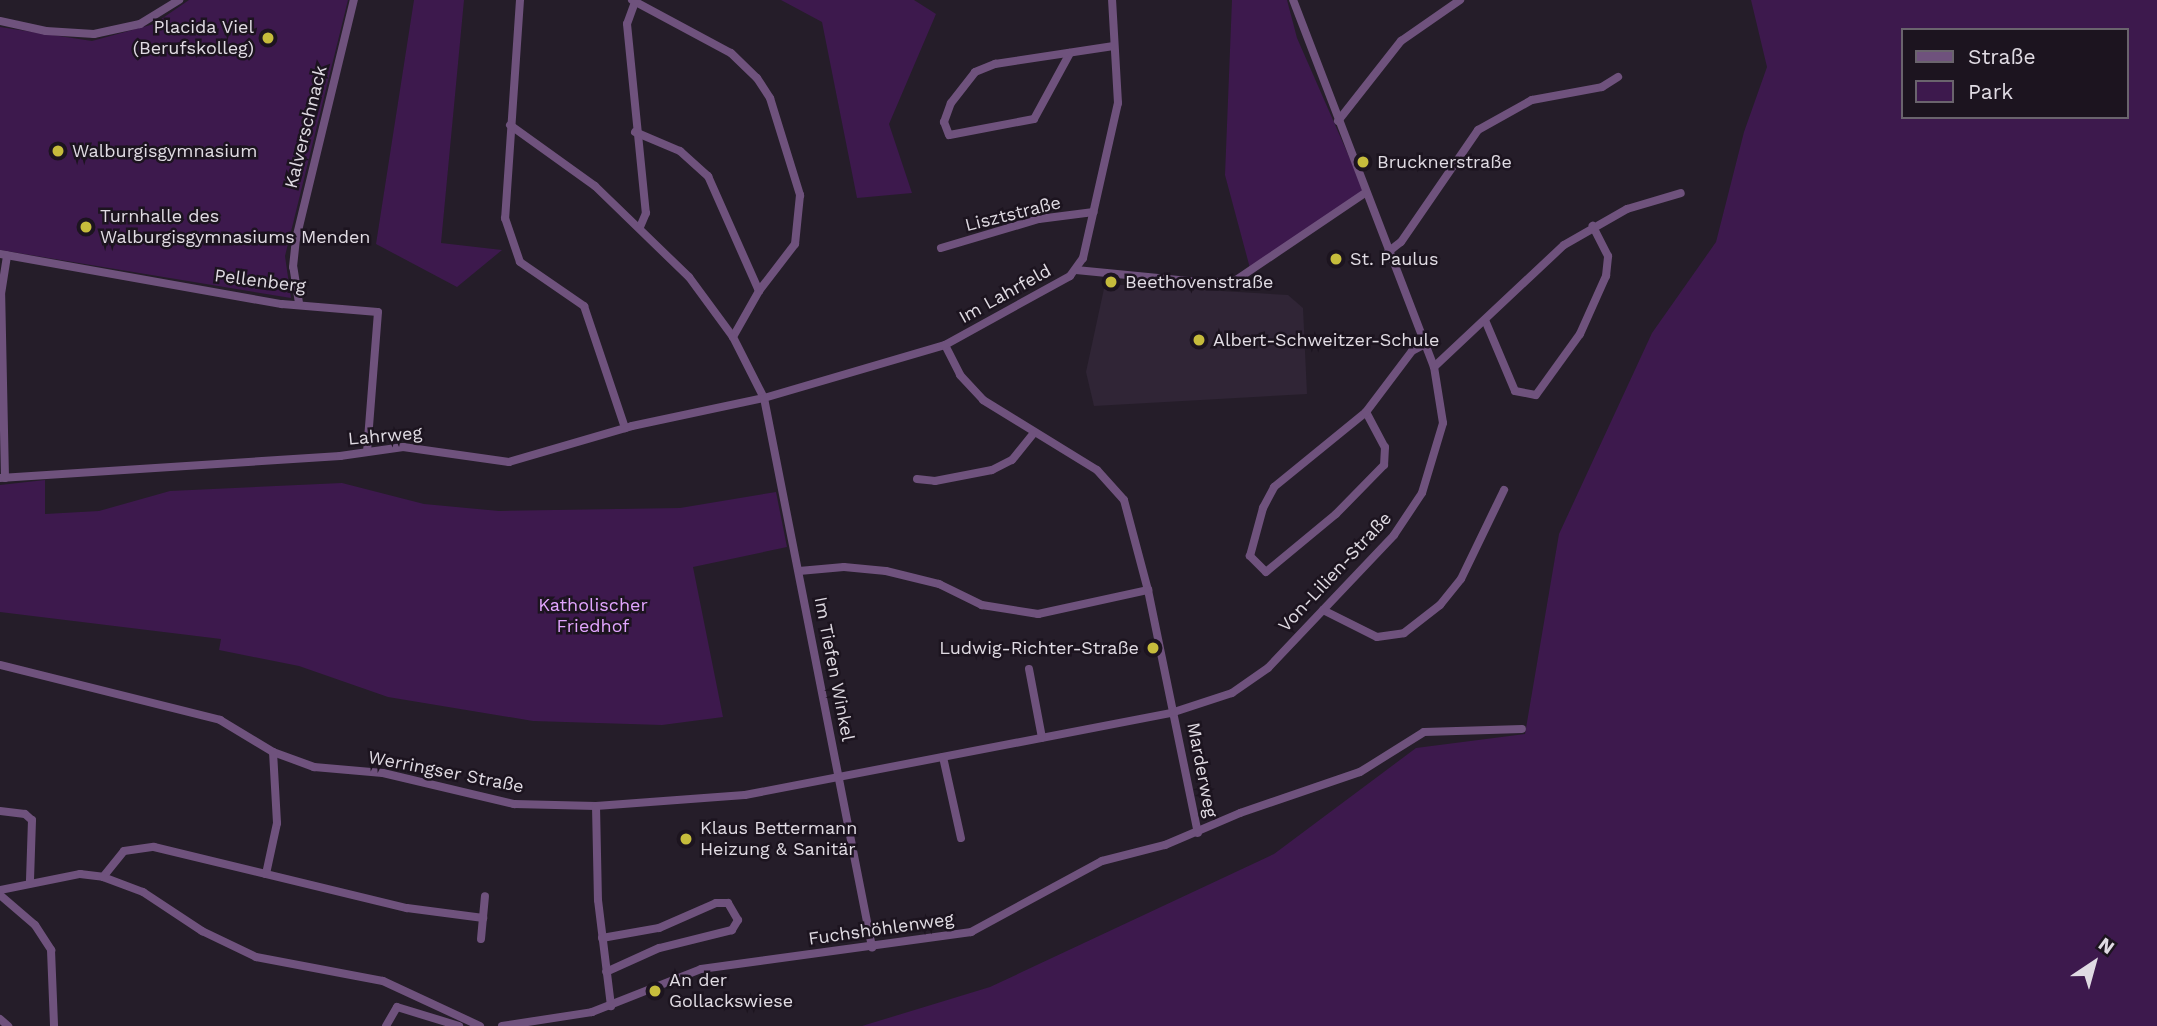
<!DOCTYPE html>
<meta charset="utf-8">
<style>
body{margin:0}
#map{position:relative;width:2157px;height:1026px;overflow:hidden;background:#251d29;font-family:"Work Sans",sans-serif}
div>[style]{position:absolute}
.built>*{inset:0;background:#302536}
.green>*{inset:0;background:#3d194d}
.street>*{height:8px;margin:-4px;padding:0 4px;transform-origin:4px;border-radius:4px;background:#6f527d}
.dots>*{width:19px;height:19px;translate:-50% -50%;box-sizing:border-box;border:4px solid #1c141f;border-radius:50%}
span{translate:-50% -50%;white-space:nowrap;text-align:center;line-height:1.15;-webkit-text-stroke:5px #1c141f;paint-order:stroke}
.poi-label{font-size:18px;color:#e0dbe3}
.right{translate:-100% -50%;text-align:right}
.left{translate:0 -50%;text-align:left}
.street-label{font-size:18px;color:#e0dbe3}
.park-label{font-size:18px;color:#e2a5fe}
.legend{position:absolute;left:1901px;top:28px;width:228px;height:91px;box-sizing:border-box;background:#1c141f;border:2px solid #6a646d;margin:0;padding:9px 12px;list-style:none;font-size:21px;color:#e0dbe3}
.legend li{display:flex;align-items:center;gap:14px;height:35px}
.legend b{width:35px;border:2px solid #6a646d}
.north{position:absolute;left:2059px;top:928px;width:70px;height:70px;-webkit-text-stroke:5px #1c141f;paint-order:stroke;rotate:36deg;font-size:19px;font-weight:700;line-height:28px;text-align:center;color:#e0dbe3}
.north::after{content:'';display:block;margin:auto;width:24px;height:32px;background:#e0dbe3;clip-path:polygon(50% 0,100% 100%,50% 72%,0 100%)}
</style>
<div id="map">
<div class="built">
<div style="clip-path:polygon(1105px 284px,1288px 295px,1303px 308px,1307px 394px,1094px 406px,1086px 372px)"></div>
</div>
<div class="green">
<div style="clip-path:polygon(189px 0,348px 0,285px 256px,291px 298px,0 250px,0 27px,92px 41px,154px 24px)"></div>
<div style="clip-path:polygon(414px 0,464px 0,441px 243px,502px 250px,457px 287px,376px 244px)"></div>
<div style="clip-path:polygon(781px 0,914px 0,936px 14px,889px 124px,912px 193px,857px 198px,822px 22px)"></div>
<div style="clip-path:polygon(1232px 0,1287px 0,1297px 38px,1365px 193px,1251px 272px,1225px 175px)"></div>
<div style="clip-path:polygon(evenodd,1751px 0,2157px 0,2157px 1026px,862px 1026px,990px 987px,1274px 854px,1416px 748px,1525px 734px,1559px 534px,1652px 333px,1716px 242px,1744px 132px,1767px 67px,1751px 0,1903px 30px,2127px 30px,2127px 117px,1903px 117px,1903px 30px)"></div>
<div style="clip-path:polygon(45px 480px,45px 514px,99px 511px,170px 491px,342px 483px,424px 504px,499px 511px,680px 508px,776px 492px,787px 547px,693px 567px,723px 717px,662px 725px,533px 721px,388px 697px,299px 666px,219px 650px,221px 639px,0 612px,0 485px)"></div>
</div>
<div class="street">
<div style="left:520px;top:0;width:219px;rotate:93.9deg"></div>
<div style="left:505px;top:218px;width:46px;rotate:71.2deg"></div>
<div style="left:520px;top:262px;width:78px;rotate:34.5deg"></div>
<div style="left:584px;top:306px;width:129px;rotate:71.4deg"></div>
<div style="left:632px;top:0;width:112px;rotate:28.2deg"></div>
<div style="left:731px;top:53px;width:36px;rotate:44deg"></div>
<div style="left:757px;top:78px;width:24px;rotate:57deg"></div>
<div style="left:770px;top:98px;width:102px;rotate:72.8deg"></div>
<div style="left:800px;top:195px;width:49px;rotate:95.8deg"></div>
<div style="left:795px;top:244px;width:59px;rotate:127.5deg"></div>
<div style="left:759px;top:291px;width:53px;rotate:119.5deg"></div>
<div style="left:635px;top:2px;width:23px;rotate:110deg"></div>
<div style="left:627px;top:24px;width:190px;rotate:84.3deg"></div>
<div style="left:646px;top:213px;width:15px;rotate:113deg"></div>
<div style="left:0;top:21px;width:47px;rotate:12.3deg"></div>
<div style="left:46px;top:31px;width:48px;rotate:3.6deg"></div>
<div style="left:94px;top:34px;width:47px;rotate:-12.3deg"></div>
<div style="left:140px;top:24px;width:46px;rotate:-31.6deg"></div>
<div style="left:1070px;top:53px;width:75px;rotate:118.6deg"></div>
<div style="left:1034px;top:119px;width:86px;rotate:169.3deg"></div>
<div style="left:949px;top:135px;width:14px;rotate:-111deg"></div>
<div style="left:944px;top:122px;width:20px;rotate:-70deg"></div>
<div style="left:951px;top:103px;width:39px;rotate:-52deg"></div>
<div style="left:975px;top:72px;width:22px;rotate:-22deg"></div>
<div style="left:995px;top:64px;width:120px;rotate:-8.6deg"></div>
<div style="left:1338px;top:121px;width:102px;rotate:-51.8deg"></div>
<div style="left:1401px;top:41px;width:72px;rotate:-34.8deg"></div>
<div style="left:510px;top:125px;width:105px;rotate:35.7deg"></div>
<div style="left:595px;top:186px;width:131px;rotate:44.1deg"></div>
<div style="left:689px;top:277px;width:74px;rotate:53.7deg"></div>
<div style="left:733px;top:337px;width:68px;rotate:63.1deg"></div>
<div style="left:764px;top:398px;width:560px;rotate:78.87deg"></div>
<div style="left:635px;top:132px;width:49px;rotate:22.9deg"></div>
<div style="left:680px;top:151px;width:38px;rotate:42deg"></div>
<div style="left:708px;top:176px;width:126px;rotate:66.1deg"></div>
<div style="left:941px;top:248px;width:102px;rotate:-16.5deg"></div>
<div style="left:1039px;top:219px;width:55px;rotate:-7.3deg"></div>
<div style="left:1388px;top:252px;width:16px;rotate:-38deg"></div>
<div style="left:1401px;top:242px;width:136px;rotate:-55.5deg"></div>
<div style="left:1478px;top:130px;width:62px;rotate:-29.1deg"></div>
<div style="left:1532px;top:100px;width:71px;rotate:-10.5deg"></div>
<div style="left:1602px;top:87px;width:19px;rotate:-32deg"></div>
<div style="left:0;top:254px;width:286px;rotate:10.1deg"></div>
<div style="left:282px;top:304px;width:96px;rotate:4.8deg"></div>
<div style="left:378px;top:312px;width:140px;rotate:94.5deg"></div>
<div style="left:1076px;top:270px;width:134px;rotate:5.6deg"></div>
<div style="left:1209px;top:283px;width:27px;rotate:-6deg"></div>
<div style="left:1236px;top:280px;width:156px;rotate:-34deg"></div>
<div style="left:299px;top:303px;width:36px;rotate:-99deg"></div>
<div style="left:293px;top:267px;width:28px;rotate:-84deg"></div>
<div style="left:296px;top:239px;width:246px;rotate:-76.4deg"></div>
<div style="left:1485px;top:320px;width:77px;rotate:67.1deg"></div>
<div style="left:1515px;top:391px;width:21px;rotate:11deg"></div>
<div style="left:1536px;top:395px;width:75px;rotate:-54.2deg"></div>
<div style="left:1580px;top:334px;width:64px;rotate:-65.9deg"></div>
<div style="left:1606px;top:276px;width:20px;rotate:-84deg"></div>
<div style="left:1608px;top:256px;width:34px;rotate:-117deg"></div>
<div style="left:945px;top:345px;width:34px;rotate:63deg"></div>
<div style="left:960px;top:375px;width:34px;rotate:47deg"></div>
<div style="left:983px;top:400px;width:134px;rotate:31.6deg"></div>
<div style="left:1097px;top:470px;width:40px;rotate:48deg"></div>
<div style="left:1124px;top:500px;width:93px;rotate:75.1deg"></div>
<div style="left:1148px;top:590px;width:248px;rotate:78.4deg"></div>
<div style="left:1434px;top:367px;width:178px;rotate:-43.2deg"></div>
<div style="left:1564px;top:245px;width:73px;rotate:-29.7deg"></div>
<div style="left:1627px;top:209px;width:56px;rotate:-16.5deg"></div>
<div style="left:1366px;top:412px;width:40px;rotate:62deg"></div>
<div style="left:1385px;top:447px;width:18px;rotate:93deg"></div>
<div style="left:1384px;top:465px;width:69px;rotate:134.4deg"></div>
<div style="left:1336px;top:514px;width:91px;rotate:140.4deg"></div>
<div style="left:1266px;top:572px;width:23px;rotate:-135deg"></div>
<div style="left:1250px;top:556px;width:50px;rotate:-74.8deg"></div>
<div style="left:1263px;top:508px;width:24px;rotate:-62deg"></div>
<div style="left:1274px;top:487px;width:119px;rotate:-39.2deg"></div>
<div style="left:1366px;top:412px;width:76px;rotate:-53deg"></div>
<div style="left:1412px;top:351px;width:15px;rotate:-28deg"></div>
<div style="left:0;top:478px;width:341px;rotate:-3.7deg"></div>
<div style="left:340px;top:456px;width:64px;rotate:-8.1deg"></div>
<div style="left:403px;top:447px;width:107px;rotate:8.1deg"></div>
<div style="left:509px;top:462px;width:128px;rotate:-16.3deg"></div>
<div style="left:632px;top:426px;width:135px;rotate:-12deg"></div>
<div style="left:764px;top:398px;width:189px;rotate:-16.3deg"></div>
<div style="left:945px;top:345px;width:143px;rotate:-28.9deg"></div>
<div style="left:1070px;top:276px;width:22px;rotate:-54deg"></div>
<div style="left:1083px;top:258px;width:159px;rotate:-77.3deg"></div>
<div style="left:1118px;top:103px;width:103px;rotate:-93.3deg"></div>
<div style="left:5px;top:478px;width:184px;rotate:-91.2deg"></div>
<div style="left:1px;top:294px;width:39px;rotate:-81deg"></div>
<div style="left:917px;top:479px;width:18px;rotate:6deg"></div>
<div style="left:935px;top:481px;width:58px;rotate:-10.9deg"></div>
<div style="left:992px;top:470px;width:22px;rotate:-27deg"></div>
<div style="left:1012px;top:460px;width:35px;rotate:-51deg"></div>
<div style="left:799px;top:571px;width:45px;rotate:-5.1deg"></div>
<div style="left:844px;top:567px;width:42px;rotate:5.4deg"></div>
<div style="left:886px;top:571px;width:55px;rotate:13.8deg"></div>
<div style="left:939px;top:584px;width:48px;rotate:26deg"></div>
<div style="left:982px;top:605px;width:57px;rotate:9.1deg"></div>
<div style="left:1038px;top:614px;width:113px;rotate:-12.3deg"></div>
<div style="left:1323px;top:610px;width:60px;rotate:26.6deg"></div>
<div style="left:1377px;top:637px;width:27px;rotate:-8deg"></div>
<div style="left:1404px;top:633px;width:46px;rotate:-37.9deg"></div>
<div style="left:1440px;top:605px;width:33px;rotate:-51deg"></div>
<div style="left:1461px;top:579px;width:99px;rotate:-64.2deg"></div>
<div style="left:0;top:665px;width:227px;rotate:14deg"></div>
<div style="left:220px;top:720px;width:62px;rotate:31.1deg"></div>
<div style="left:273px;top:752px;width:44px;rotate:20.1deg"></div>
<div style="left:314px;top:767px;width:69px;rotate:5deg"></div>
<div style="left:383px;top:773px;width:135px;rotate:13.3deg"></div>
<div style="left:514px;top:804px;width:82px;rotate:1.4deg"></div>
<div style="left:596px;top:806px;width:149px;rotate:-4.2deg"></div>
<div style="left:745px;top:795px;width:437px;rotate:-10.9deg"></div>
<div style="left:1174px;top:712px;width:61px;rotate:-18.1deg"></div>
<div style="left:1232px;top:693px;width:44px;rotate:-34.8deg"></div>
<div style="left:1268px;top:668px;width:183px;rotate:-46.5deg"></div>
<div style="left:1394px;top:535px;width:50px;rotate:-56.3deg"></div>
<div style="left:1422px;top:493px;width:73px;rotate:-73.3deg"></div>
<div style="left:1443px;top:423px;width:57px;rotate:-99.1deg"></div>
<div style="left:1434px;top:367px;width:393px;rotate:-111deg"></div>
<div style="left:1029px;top:669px;width:70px;rotate:79.3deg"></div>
<div style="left:943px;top:757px;width:83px;rotate:77.5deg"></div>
<div style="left:596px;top:806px;width:94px;rotate:88.8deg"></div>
<div style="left:598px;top:900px;width:107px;rotate:83deg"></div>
<div style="left:0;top:811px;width:25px;rotate:7deg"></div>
<div style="left:25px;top:814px;width:9px;rotate:41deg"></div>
<div style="left:32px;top:820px;width:61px;rotate:91.9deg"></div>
<div style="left:266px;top:874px;width:52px;rotate:-77.8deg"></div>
<div style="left:277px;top:823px;width:71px;rotate:-93.2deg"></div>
<div style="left:103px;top:877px;width:33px;rotate:-51deg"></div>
<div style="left:124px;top:851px;width:30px;rotate:-8deg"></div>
<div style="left:154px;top:847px;width:260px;rotate:13.6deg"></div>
<div style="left:407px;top:908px;width:77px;rotate:7.5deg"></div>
<div style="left:0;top:890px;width:82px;rotate:-11.3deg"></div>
<div style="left:80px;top:874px;width:23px;rotate:7deg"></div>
<div style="left:103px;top:877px;width:43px;rotate:20.6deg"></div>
<div style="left:143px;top:892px;width:71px;rotate:33.5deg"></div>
<div style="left:202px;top:931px;width:60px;rotate:25.7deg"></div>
<div style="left:256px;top:957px;width:129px;rotate:10.7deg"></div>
<div style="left:383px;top:981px;width:107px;rotate:24.9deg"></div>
<div style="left:0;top:895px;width:46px;rotate:40.6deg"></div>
<div style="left:35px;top:925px;width:30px;rotate:57deg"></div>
<div style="left:51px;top:950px;width:76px;rotate:87.7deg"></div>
<div style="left:602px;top:938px;width:58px;rotate:-10deg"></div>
<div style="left:659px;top:928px;width:62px;rotate:-23.7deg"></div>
<div style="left:716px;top:903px;width:12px"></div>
<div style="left:728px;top:903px;width:20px;rotate:60deg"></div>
<div style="left:738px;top:920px;width:12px;rotate:121deg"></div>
<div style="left:732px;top:930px;width:75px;rotate:166.1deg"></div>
<div style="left:659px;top:948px;width:58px;rotate:155.6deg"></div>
<div style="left:481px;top:939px;width:43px;rotate:-84.7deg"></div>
<div style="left:0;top:1019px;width:11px;rotate:41deg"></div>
<div style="left:386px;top:1026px;width:22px;rotate:-60deg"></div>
<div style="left:397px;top:1007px;width:65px;rotate:17deg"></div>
<div style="left:502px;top:1026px;width:91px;rotate:-8.8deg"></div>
<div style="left:592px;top:1012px;width:117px;rotate:-21.5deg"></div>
<div style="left:701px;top:969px;width:273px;rotate:-7.8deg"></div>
<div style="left:971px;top:932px;width:149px;rotate:-28.5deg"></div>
<div style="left:1102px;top:861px;width:65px;rotate:-14.3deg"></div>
<div style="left:1165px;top:845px;width:82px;rotate:-23.1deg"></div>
<div style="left:1240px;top:813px;width:127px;rotate:-18.9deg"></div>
<div style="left:1360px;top:772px;width:75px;rotate:-32deg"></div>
<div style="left:1424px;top:732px;width:98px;rotate:-1.8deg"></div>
</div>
<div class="dots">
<div style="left:268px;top:38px;background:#c6bc3c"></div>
<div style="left:58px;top:151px;background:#c6bc3c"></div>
<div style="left:1363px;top:162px;background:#c6bc3c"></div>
<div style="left:86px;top:227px;background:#c6bc3c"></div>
<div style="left:1336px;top:259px;background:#c6bc3c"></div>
<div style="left:1111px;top:282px;background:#c6bc3c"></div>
<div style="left:1199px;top:340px;background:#c6bc3c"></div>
<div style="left:1153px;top:648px;background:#c6bc3c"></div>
<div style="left:686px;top:839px;background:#c6bc3c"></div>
<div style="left:655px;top:991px;background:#c6bc3c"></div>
</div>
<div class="poi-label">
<span class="right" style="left:254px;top:38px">Placida Viel<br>(Berufskolleg)</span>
<span class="left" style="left:72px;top:151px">Walburgisgymnasium</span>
<span class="left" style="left:1377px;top:162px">Brucknerstraße</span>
<span class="left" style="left:100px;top:227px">Turnhalle des<br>Walburgisgymnasiums Menden</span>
<span class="left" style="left:1350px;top:259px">St. Paulus</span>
<span class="left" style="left:1125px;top:282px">Beethovenstraße</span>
<span class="left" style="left:1213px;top:340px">Albert-Schweitzer-Schule</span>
<span class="right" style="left:1139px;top:648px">Ludwig-Richter-Straße</span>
<span class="left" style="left:700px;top:839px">Klaus Bettermann<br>Heizung &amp; Sanitär</span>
<span class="left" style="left:669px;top:991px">An der<br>Gollackswiese</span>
</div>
<div class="street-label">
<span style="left:306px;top:127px;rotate:-76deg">Kalverschnack</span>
<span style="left:1013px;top:214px;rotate:-14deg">Lisztstraße</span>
<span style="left:260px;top:281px;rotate:7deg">Pellenberg</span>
<span style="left:1005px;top:294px;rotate:-29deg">Im Lahrfeld</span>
<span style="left:385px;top:436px;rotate:-5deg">Lahrweg</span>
<span style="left:1335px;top:572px;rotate:-47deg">Von-Lilien-Straße</span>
<span style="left:834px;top:669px;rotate:79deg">Im Tiefen Winkel</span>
<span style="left:1202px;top:770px;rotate:79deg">Marderweg</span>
<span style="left:446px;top:772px;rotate:11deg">Werringser Straße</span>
<span style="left:881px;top:929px;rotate:-8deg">Fuchshöhlenweg</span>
</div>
<div class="park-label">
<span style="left:593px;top:616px">Katholischer<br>Friedhof</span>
</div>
<ul class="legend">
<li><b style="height:9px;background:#6f527d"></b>Straße</li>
<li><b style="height:19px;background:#3d194d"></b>Park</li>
</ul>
<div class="north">N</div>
</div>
